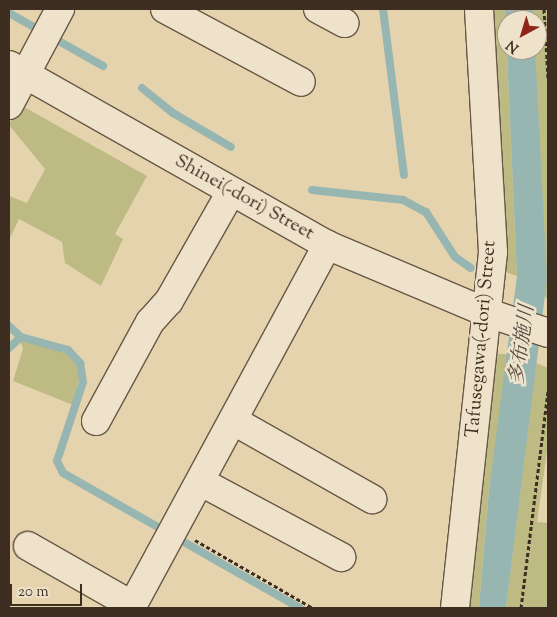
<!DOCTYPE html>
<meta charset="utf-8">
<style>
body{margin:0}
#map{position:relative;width:557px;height:617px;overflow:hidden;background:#e5d3ad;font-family:"Sorts Mill Goudy","Noto Serif JP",serif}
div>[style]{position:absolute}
.green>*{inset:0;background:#bdba84}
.water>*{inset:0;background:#97b6b1}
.stream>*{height:8px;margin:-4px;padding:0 4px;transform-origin:4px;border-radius:4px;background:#97b6b1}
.path>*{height:3px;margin-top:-1.5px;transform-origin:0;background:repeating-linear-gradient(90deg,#3e2e22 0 4px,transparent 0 6.5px)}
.roads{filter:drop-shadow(1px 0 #685745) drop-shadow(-1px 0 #685745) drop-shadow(0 1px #685745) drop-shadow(0 -1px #685745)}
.minor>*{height:28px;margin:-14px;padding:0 14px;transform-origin:14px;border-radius:14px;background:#eee2ca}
span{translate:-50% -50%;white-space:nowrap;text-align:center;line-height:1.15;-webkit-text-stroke:5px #eee2ca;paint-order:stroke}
.street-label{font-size:19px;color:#3e2e22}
.water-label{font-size:20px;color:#50493f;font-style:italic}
.frame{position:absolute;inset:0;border:10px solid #3e2e22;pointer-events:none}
.north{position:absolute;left:497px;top:10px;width:50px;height:50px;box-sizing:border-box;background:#eee2ca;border:1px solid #a89a87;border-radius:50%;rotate:219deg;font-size:14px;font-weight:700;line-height:20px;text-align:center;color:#3e2e22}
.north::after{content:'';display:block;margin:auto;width:18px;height:22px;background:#8f2418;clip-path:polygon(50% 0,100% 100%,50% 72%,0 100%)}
.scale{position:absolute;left:10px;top:584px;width:72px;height:22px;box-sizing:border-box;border:2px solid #3e2e22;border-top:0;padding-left:6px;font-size:15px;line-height:18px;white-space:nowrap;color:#3e2e22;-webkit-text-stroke:4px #eee2ca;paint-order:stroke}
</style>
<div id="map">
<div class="green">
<div style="clip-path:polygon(489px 9px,505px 9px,517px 276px,502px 271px)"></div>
<div style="clip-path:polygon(533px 9px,548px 9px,548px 300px,545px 297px)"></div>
<div style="clip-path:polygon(17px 103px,147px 176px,115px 234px,123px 239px,101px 286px,65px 263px,62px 242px,19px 219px,9px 240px,9px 196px,27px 203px,45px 169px,9px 125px)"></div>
<div style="clip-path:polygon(18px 334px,70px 349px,83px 362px,73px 405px,13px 381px,23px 349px)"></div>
<div style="clip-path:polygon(495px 354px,509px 354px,489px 490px,479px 608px,467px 608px)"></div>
<div style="clip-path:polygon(536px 363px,548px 368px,548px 444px,537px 522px,548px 523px,548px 608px,506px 608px)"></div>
</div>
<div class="water">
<div style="clip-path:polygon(505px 9px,533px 9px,534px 20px,507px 20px,507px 50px,535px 50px,547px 279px,506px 608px,479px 608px,489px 490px,517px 276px)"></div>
</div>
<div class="stream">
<div style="left:383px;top:9px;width:167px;rotate:82.8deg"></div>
<div style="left:9px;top:13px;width:108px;rotate:29.4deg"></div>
<div style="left:142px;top:88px;width:40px;rotate:39deg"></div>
<div style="left:173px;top:113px;width:67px;rotate:30.4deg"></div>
<div style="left:312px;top:190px;width:92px;rotate:6.3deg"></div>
<div style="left:403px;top:200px;width:26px;rotate:28deg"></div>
<div style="left:426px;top:212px;width:54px;rotate:57.2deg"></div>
<div style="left:455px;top:257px;width:19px;rotate:35deg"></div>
<div style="left:9px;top:326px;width:16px;rotate:43deg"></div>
<div style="left:21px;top:337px;width:49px;rotate:15.5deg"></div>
<div style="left:68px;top:350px;width:18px;rotate:47deg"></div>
<div style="left:80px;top:363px;width:19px;rotate:81deg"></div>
<div style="left:83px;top:382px;width:83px;rotate:108.2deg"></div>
<div style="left:57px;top:461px;width:13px;rotate:63deg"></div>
<div style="left:63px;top:473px;width:273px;rotate:29.7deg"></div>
<div style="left:9px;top:348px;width:16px;rotate:-43deg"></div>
</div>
<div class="path">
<div style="left:544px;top:9px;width:69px;rotate:86.7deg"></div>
<div style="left:195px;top:540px;width:136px;rotate:30deg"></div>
<div style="left:521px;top:608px;width:218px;rotate:-82.9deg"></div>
</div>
<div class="roads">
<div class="minor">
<div style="left:165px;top:9px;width:154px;rotate:28.2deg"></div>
<div style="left:318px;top:9px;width:30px;rotate:28deg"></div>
<div style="left:9px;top:65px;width:365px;rotate:29.5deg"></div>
<div style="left:327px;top:245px;width:175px;rotate:22.9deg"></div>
<div style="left:488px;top:313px;width:63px;rotate:18.4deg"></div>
<div style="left:9px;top:105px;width:109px;rotate:-62deg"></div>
<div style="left:96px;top:421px;width:113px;rotate:-61.4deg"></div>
<div style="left:150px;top:322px;width:28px;rotate:-48deg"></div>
<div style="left:169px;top:301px;width:125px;rotate:-60.4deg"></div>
<div style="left:234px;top:421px;width:159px;rotate:29.5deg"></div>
<div style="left:203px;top:483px;width:157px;rotate:28.2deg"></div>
<div style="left:28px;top:546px;width:121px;rotate:29.7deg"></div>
<div style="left:131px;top:608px;width:413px;rotate:-61.6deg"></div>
<div style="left:455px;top:608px;width:358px;rotate:-83.9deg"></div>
<div style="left:493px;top:252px;width:243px;rotate:-93.3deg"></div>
</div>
</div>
<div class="street-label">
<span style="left:244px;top:198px;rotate:29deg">Shinei(-dori) Street</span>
<span style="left:482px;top:339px;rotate:-85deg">Tafusegawa(-dori) Street</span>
</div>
<div class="water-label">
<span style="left:523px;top:345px;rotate:-82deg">多布施川</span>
</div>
<div class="frame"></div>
<div class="north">N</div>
<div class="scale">20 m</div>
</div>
